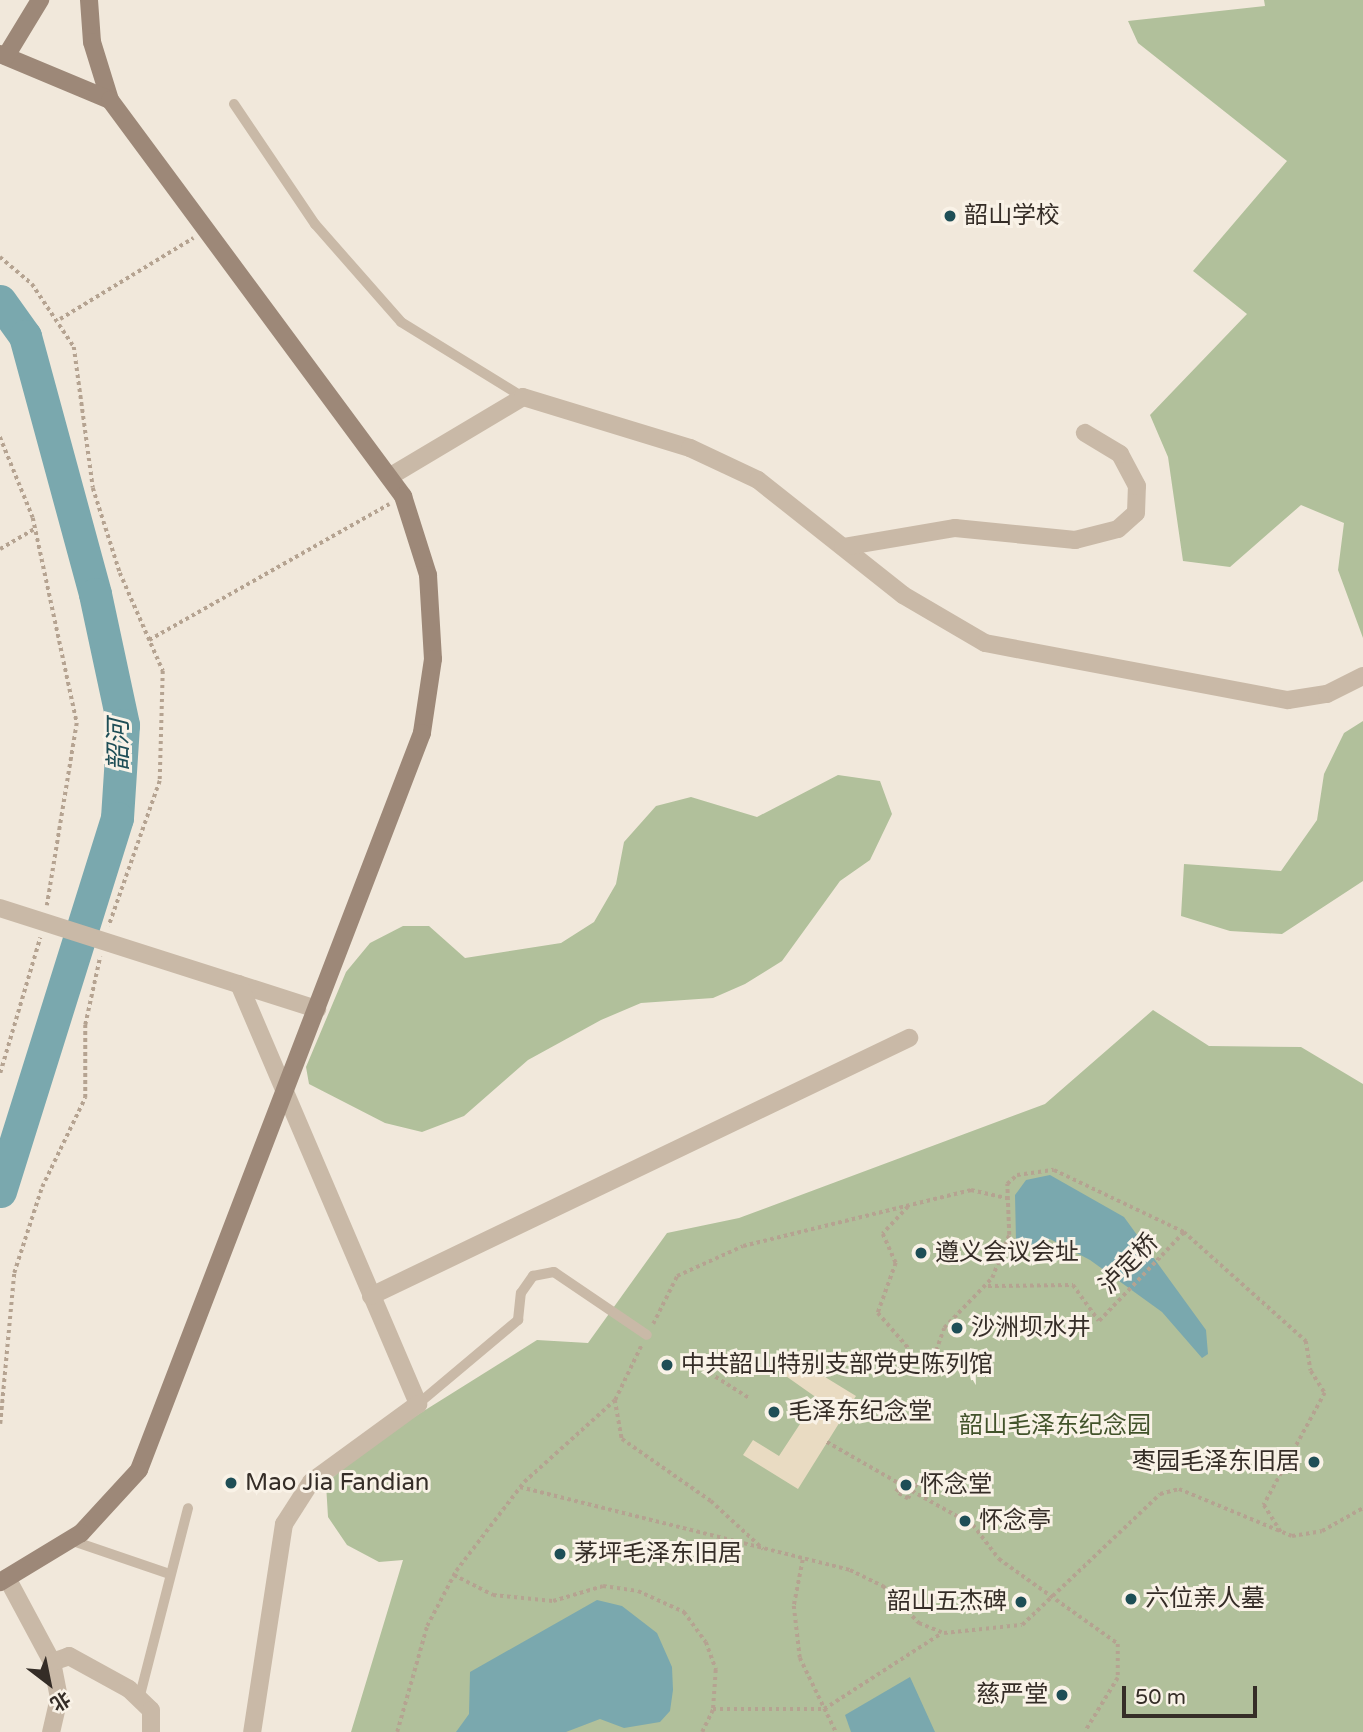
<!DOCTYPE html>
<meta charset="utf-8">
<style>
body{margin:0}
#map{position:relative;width:1363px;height:1732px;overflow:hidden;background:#f1e8db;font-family:"Varela Round","Noto Sans SC",sans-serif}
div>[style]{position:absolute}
.green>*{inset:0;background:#b1c09b}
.plaza>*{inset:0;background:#e9dbc2}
.water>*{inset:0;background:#7aa8ae}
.river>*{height:33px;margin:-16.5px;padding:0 16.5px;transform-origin:16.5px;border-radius:16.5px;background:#7aa8ae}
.path>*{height:3.5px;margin-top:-1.75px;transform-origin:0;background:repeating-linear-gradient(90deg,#b5a391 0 3.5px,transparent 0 7px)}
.service>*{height:10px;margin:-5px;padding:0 5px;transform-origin:5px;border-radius:5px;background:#c9b9a7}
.minor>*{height:18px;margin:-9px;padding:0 9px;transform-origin:9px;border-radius:9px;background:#c9b9a7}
.secondary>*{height:18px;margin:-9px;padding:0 9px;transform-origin:9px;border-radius:9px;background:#9d8878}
.dots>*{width:19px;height:19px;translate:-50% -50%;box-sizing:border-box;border:4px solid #f9f2e7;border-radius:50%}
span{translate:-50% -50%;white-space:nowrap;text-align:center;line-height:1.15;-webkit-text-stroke:6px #f9f2e7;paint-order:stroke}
.poi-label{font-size:24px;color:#352d27}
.left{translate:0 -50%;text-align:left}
.right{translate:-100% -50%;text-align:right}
.street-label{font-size:24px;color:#352d27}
.park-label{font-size:24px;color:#42532b}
.water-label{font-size:26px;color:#1e4e56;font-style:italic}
.north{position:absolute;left:14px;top:1648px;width:70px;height:70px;-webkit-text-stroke:5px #f9f2e7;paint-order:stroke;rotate:148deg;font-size:19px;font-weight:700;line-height:28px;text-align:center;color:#352d27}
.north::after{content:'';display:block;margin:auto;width:24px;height:32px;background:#352d27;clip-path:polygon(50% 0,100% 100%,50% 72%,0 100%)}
.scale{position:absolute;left:1122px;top:1686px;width:135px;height:32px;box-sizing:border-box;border:4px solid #352d27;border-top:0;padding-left:9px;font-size:21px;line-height:24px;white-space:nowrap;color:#352d27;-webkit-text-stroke:5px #f9f2e7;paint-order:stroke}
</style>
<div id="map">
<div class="green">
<div style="clip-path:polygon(1264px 0,1363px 0,1363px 638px,1338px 570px,1344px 523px,1301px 505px,1230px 567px,1183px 561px,1168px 457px,1150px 415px,1247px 314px,1193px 271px,1287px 161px,1138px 43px,1128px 21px,1265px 6px)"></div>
<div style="clip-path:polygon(1363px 721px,1363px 881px,1282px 934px,1230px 931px,1181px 916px,1184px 864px,1281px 871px,1317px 820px,1324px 774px,1344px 733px)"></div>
<div style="clip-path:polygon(838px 775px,880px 781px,892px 814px,870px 860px,840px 881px,782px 961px,745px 984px,713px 998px,641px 1003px,601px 1020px,528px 1060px,464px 1116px,422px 1132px,385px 1123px,309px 1084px,306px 1067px,346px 972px,370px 943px,403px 926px,429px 926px,465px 958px,561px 943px,594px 922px,616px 884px,624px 842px,656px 806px,691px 797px,757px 817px)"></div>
<div style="clip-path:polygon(1153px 1010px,1209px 1046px,1301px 1047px,1363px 1084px,1363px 1732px,351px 1732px,403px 1560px,379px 1562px,347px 1545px,328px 1517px,326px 1484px,363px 1449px,537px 1340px,588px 1343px,667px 1233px,739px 1218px,1045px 1104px)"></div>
</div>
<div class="plaza">
<div style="clip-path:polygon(794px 1358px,856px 1396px,798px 1489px,743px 1455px,753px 1440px,779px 1456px,817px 1398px,783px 1374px)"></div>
</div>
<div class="water">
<div style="clip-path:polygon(1050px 1175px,1124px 1217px,1206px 1330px,1208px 1354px,1202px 1358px,1162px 1312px,1090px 1260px,1050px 1239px,1025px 1247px,1016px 1241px,1015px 1195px,1026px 1180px)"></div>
<div style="clip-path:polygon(597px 1600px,622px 1606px,657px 1633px,672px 1667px,673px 1690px,670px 1711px,660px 1722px,624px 1728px,600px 1719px,566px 1732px,456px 1732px,469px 1714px,470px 1672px)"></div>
<div style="clip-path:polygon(910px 1677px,935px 1732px,851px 1732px,845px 1715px)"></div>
</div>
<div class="river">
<div style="left:0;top:301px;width:43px;rotate:54.5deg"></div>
<div style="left:25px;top:336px;width:267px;rotate:74.8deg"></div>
<div style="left:95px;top:594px;width:134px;rotate:77.9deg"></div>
<div style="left:123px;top:725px;width:93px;rotate:93.7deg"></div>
<div style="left:117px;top:818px;width:391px;rotate:107.4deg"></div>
</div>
<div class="path">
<div style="left:0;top:257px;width:42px;rotate:40.2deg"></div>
<div style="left:32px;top:284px;width:76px;rotate:56.3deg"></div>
<div style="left:74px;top:347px;width:142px;rotate:82.3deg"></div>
<div style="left:93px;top:488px;width:89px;rotate:72.4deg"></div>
<div style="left:120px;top:573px;width:107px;rotate:66.3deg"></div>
<div style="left:163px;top:671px;width:110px;rotate:91.6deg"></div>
<div style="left:160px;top:781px;width:154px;rotate:109.4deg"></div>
<div style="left:60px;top:319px;width:156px;rotate:-31.3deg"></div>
<div style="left:0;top:437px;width:87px;rotate:67.8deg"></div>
<div style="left:33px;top:518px;width:210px;rotate:77.9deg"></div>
<div style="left:77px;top:723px;width:185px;rotate:99.3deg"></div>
<div style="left:0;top:549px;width:42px;rotate:-30.3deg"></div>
<div style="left:149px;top:640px;width:276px;rotate:-29.5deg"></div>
<div style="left:0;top:1073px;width:141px;rotate:-73.5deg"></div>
<div style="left:908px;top:1207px;width:37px;rotate:133deg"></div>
<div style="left:883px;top:1234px;width:32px;rotate:66deg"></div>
<div style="left:896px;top:1263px;width:53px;rotate:109.8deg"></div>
<div style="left:878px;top:1313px;width:69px;rotate:49.1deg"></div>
<div style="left:923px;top:1365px;width:8px;rotate:-7deg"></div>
<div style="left:931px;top:1364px;width:38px;rotate:-70deg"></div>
<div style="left:944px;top:1328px;width:69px;rotate:-46.2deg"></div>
<div style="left:992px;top:1278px;width:46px;rotate:-68.4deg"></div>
<div style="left:1009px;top:1235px;width:51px;rotate:-92.2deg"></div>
<div style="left:1007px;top:1184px;width:13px;rotate:-42deg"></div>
<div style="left:1017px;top:1175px;width:37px;rotate:-8deg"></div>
<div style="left:1054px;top:1170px;width:144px;rotate:25.5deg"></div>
<div style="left:1184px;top:1232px;width:164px;rotate:41.8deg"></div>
<div style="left:1306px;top:1341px;width:30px;rotate:81deg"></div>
<div style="left:1311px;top:1371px;width:26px;rotate:58deg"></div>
<div style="left:1325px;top:1393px;width:128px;rotate:118.6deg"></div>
<div style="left:1264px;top:1505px;width:34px;rotate:58deg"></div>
<div style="left:988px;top:1286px;width:85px;rotate:-0.7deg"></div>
<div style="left:1073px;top:1285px;width:44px;rotate:54.2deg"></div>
<div style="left:1099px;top:1321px;width:123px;rotate:-46.3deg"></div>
<div style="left:653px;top:1324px;width:54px;rotate:-63.4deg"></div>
<div style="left:677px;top:1276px;width:72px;rotate:-24.4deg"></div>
<div style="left:743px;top:1246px;width:235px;rotate:-13.8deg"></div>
<div style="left:971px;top:1190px;width:37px;rotate:13deg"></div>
<div style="left:686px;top:1358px;width:75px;rotate:32.4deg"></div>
<div style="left:615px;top:1400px;width:40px;rotate:80deg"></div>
<div style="left:622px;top:1439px;width:108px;rotate:34.9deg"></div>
<div style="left:711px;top:1501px;width:71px;rotate:42.7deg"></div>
<div style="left:0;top:1424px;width:152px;rotate:-84.7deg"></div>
<div style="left:14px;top:1273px;width:90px;rotate:-72deg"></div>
<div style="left:42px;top:1187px;width:99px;rotate:-64.2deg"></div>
<div style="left:85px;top:1098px;width:73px;rotate:-90deg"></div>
<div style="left:85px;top:1025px;width:70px;rotate:-77.6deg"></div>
<div style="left:827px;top:1442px;width:84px;rotate:29.9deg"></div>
<div style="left:905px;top:1477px;width:14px;rotate:30deg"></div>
<div style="left:917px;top:1484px;width:17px;rotate:121deg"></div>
<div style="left:908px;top:1499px;width:14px;rotate:-150deg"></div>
<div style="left:896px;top:1492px;width:17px;rotate:-59deg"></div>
<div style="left:520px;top:1487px;width:340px;rotate:14.1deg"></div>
<div style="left:850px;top:1570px;width:37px;rotate:26deg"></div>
<div style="left:883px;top:1586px;width:52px;rotate:45.8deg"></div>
<div style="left:919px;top:1623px;width:27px;rotate:22deg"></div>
<div style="left:944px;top:1633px;width:78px;rotate:-5.9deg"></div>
<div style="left:1022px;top:1625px;width:190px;rotate:-43.5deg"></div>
<div style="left:1160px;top:1494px;width:20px;rotate:-15deg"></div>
<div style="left:1179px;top:1489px;width:122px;rotate:22.6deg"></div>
<div style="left:1292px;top:1536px;width:30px;rotate:-9deg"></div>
<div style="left:1322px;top:1531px;width:47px;rotate:-29.3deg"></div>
<div style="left:912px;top:1491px;width:70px;rotate:29.1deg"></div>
<div style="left:973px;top:1525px;width:43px;rotate:52.6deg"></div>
<div style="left:999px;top:1559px;width:146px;rotate:35.5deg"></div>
<div style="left:1118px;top:1644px;width:34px;rotate:90deg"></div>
<div style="left:1118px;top:1678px;width:63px;rotate:121.4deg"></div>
<div style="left:803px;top:1560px;width:47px;rotate:101.1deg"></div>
<div style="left:794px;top:1606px;width:52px;rotate:83.4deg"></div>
<div style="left:800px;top:1658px;width:82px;rotate:64.1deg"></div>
<div style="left:454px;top:1575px;width:44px;rotate:27.1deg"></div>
<div style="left:493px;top:1595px;width:60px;rotate:5.7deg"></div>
<div style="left:553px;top:1601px;width:52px;rotate:-16.7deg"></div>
<div style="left:603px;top:1586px;width:35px;rotate:8deg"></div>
<div style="left:638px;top:1591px;width:51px;rotate:24.5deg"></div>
<div style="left:684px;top:1612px;width:37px;rotate:54deg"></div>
<div style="left:706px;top:1642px;width:30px;rotate:70deg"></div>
<div style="left:716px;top:1670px;width:39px;rotate:94deg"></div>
<div style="left:713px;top:1709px;width:111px"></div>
<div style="left:824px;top:1709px;width:140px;rotate:-32.8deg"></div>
<div style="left:397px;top:1732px;width:110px;rotate:-74.2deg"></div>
<div style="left:427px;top:1626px;width:62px;rotate:-62.2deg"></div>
<div style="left:456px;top:1571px;width:112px;rotate:-52.6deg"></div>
<div style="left:524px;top:1482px;width:122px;rotate:-42deg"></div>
<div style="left:615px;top:1400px;width:60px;rotate:-64.3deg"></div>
<div style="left:702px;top:1732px;width:25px;rotate:-64deg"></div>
</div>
<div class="service">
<div style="left:234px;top:104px;width:145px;rotate:56deg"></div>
<div style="left:315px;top:224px;width:130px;rotate:48.7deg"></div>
<div style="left:401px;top:322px;width:143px;rotate:31.6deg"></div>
<div style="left:418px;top:1404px;width:131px;rotate:-40deg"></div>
<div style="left:518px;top:1320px;width:27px;rotate:-84deg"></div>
<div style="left:521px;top:1293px;width:21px;rotate:-55deg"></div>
<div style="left:533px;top:1276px;width:21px;rotate:-11deg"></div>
<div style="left:554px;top:1272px;width:112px;rotate:34.1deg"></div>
<div style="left:70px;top:1540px;width:106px;rotate:18.8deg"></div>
<div style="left:139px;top:1699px;width:197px;rotate:-75.6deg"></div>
</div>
<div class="minor">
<div style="left:389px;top:477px;width:156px;rotate:-30.8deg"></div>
<div style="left:523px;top:397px;width:175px;rotate:17deg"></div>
<div style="left:690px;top:448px;width:75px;rotate:25.2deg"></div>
<div style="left:758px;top:480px;width:185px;rotate:38.4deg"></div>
<div style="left:903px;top:595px;width:95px;rotate:30.3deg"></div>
<div style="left:985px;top:643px;width:308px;rotate:10.7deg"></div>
<div style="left:1288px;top:700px;width:39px;rotate:-9deg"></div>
<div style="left:1327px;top:694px;width:40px;rotate:-26.6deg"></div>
<div style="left:843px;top:547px;width:114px;rotate:-9.6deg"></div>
<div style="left:955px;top:528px;width:121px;rotate:5.7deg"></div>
<div style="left:1075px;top:540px;width:44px;rotate:-14.3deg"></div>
<div style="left:1118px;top:529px;width:24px;rotate:-42deg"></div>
<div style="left:1136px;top:513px;width:27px;rotate:-88deg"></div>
<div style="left:1137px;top:486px;width:36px;rotate:-118deg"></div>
<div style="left:1120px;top:454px;width:41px;rotate:-149deg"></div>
<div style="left:0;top:908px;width:333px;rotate:17.7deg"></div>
<div style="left:239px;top:984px;width:457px;rotate:66.9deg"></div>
<div style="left:418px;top:1404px;width:132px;rotate:143.9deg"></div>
<div style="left:311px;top:1482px;width:50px;rotate:122.7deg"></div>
<div style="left:284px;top:1524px;width:210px;rotate:98.7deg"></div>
<div style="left:371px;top:1296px;width:597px;rotate:-25.62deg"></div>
<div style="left:7px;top:1578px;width:95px;rotate:61.8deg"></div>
<div style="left:52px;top:1662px;width:37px;rotate:79deg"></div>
<div style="left:59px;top:1698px;width:35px;rotate:103deg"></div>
<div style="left:52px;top:1662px;width:18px;rotate:-19deg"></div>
<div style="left:69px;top:1656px;width:68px;rotate:28.8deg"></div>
<div style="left:129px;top:1689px;width:30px;rotate:44deg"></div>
<div style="left:151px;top:1710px;width:22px;rotate:90deg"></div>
</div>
<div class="secondary">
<div style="left:89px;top:0;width:42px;rotate:85.9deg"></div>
<div style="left:92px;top:42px;width:61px;rotate:72.8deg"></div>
<div style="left:0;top:54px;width:119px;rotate:22.7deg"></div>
<div style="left:110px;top:100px;width:493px;rotate:53.5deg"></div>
<div style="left:403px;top:496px;width:83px;rotate:72.4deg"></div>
<div style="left:428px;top:575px;width:84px;rotate:86.6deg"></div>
<div style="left:433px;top:659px;width:75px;rotate:98.5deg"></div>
<div style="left:422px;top:733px;width:789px;rotate:111.01deg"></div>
<div style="left:139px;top:1470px;width:86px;rotate:132.6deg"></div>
<div style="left:81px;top:1533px;width:95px;rotate:148.8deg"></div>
<div style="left:6px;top:56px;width:66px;rotate:-58.7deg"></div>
</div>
<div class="dots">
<div style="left:950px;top:216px;background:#1e4e56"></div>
<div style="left:921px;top:1253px;background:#1e4e56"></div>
<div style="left:957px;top:1328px;background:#1e4e56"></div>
<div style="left:667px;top:1365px;background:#1e4e56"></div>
<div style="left:774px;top:1412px;background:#1e4e56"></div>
<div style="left:1314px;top:1462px;background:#1e4e56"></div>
<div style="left:231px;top:1483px;background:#1e4e56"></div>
<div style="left:906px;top:1485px;background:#1e4e56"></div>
<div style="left:965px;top:1521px;background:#1e4e56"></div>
<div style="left:560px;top:1554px;background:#1e4e56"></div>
<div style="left:1131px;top:1599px;background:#1e4e56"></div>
<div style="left:1021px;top:1602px;background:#1e4e56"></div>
<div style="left:1062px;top:1695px;background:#1e4e56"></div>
</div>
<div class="poi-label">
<span class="left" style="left:964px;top:216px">韶山学校</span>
<span class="left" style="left:935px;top:1253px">遵义会议会址</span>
<span class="left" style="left:971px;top:1328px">沙洲坝水井</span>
<span class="left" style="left:681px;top:1365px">中共韶山特别支部党史陈列馆</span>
<span class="left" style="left:788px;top:1412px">毛泽东纪念堂</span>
<span class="right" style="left:1300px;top:1462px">枣园毛泽东旧居</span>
<span class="left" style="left:245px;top:1483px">Mao Jia Fandian</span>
<span class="left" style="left:920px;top:1485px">怀念堂</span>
<span class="left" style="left:979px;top:1521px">怀念亭</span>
<span class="left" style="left:574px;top:1554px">茅坪毛泽东旧居</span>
<span class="left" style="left:1145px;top:1599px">六位亲人墓</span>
<span class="right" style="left:1007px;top:1602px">韶山五杰碑</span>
<span class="right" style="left:1048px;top:1695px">慈严堂</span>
</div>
<div class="street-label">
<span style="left:1129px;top:1264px;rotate:-46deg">泸定桥</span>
</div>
<div class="park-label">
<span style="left:1055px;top:1426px">韶山毛泽东纪念园</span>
</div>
<div class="water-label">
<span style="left:119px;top:745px;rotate:-90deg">韶河</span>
</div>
<div class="north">北</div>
<div class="scale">50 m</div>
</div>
